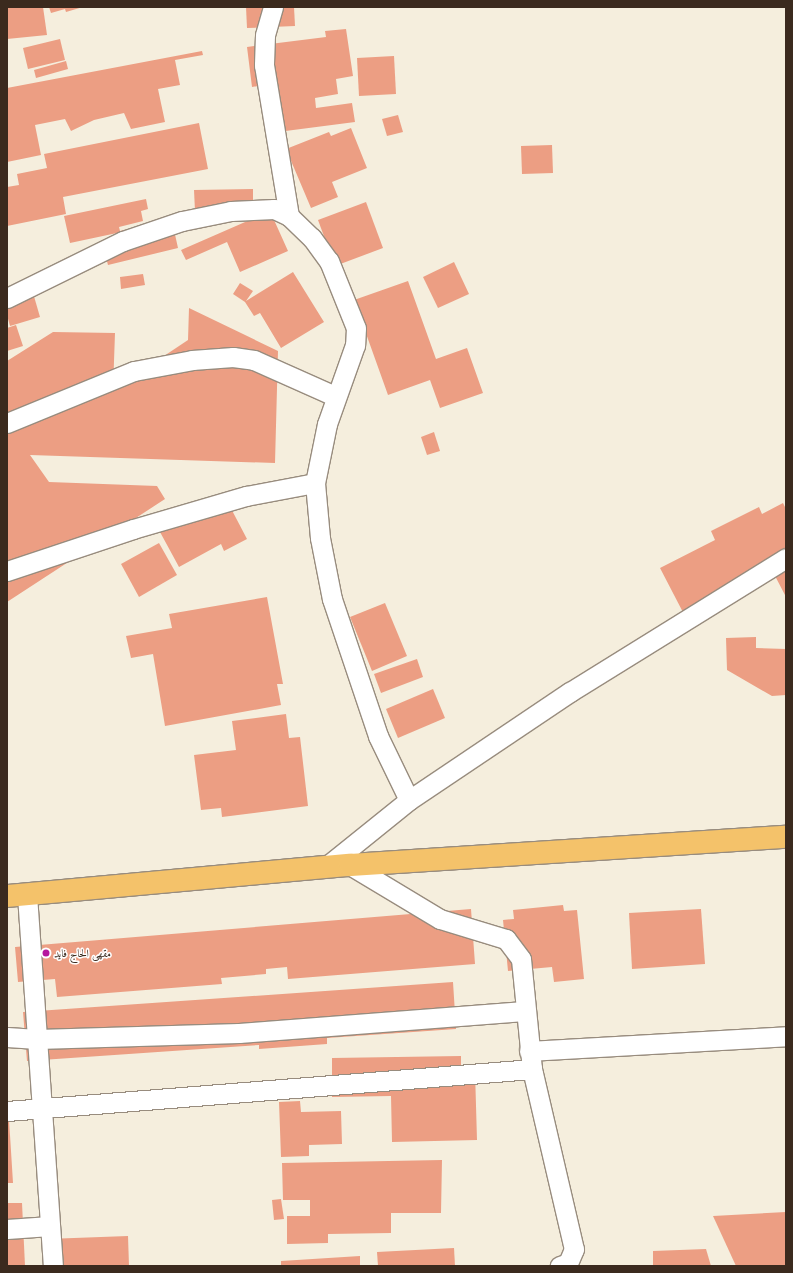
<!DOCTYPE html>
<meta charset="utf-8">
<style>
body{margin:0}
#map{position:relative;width:793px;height:1273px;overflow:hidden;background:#f5eedd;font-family:"Libre Caslon Text",Amiri,serif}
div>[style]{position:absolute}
.building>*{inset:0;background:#ec9e83}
.roads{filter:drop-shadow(1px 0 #988c7e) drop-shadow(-1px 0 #988c7e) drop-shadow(0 1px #988c7e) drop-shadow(0 -1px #988c7e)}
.minor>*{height:19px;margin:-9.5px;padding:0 9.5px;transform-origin:9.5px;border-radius:9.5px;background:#fff}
.primary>*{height:22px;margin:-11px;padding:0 11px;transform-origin:11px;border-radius:11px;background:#f4c26a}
.dots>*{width:11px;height:11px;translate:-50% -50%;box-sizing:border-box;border:2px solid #fff;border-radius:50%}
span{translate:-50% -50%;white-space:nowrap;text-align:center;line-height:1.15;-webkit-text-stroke:3px #fff;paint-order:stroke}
.poi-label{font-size:11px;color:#3b2a1e}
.left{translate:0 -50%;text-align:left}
.frame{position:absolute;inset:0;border:8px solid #3b2a1e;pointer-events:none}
</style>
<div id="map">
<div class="building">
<div style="clip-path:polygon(7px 7px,43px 7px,47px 35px,7px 39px)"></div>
<div style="clip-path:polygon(49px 7px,83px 7px,66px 12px,65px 9px,51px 13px)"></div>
<div style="clip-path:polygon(246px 7px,294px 7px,295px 26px,247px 28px)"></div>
<div style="clip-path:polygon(346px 29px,353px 76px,336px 79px,338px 94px,315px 98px,316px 108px,352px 103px,355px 122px,270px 133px,264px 85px,252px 87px,247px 47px,326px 37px,325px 31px)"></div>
<div style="clip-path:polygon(60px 39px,65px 60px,28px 69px,23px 48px)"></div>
<div style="clip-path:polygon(202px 51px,203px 55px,175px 60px,180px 85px,158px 89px,165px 122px,131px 129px,124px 113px,94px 120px,71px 131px,65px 119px,35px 125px,41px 155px,7px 162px,7px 88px)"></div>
<div style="clip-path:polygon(394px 56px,396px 94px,359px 96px,357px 58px)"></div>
<div style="clip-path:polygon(66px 61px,68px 69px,36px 78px,34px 70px)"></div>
<div style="clip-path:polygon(398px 115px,403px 132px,387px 136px,382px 119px)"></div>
<div style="clip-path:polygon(199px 123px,208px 169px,63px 197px,66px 214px,7px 226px,7px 187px,19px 185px,17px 174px,47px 168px,44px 154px)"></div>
<div style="clip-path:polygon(351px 128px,367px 168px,332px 182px,338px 197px,311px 208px,286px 149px,329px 132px,331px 136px)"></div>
<div style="clip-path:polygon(552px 145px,553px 173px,522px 174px,521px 146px)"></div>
<div style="clip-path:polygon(253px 189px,253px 218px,195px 211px,194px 190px)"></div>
<div style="clip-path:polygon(146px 199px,148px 209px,141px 211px,143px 221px,119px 227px,120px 231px,155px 222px,174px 230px,178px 248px,108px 265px,102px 243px,119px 239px,117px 233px,70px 243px,64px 216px)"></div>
<div style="clip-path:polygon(366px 202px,383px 248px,335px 266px,318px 220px)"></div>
<div style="clip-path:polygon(270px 211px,288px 251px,240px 272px,227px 242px,186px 260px,181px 250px)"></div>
<div style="clip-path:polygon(454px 262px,469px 294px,438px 308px,423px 277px)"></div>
<div style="clip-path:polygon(293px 272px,324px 322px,281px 348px,260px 313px,254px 316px,245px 302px,233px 294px,240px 283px,253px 291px,246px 301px)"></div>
<div style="clip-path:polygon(143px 274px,145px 285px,121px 289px,120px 277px)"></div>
<div style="clip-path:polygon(408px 281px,436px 359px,467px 348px,483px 393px,440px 408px,430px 380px,388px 395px,354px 300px)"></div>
<div style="clip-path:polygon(31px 286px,40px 317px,10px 326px,7px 315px,7px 293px)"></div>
<div style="clip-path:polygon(189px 308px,278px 351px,275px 463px,30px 455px,49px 482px,157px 486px,165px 499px,7px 602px,7px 361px,53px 332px,115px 333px,113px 390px,188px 340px)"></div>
<div style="clip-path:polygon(16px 325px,23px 346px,7px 351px,7px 328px)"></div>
<div style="clip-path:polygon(434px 432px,440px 451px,427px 455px,421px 437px)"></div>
<div style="clip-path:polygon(225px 497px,247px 539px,224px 551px,221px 544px,179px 567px,160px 532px)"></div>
<div style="clip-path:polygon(783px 503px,786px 509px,786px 597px,773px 572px,687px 620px,660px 568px,715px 540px,711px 531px,759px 507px,762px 514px)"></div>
<div style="clip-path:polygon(159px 543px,177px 575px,139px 597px,121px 564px)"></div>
<div style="clip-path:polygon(267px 597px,283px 684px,277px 684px,281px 705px,165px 726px,153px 654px,131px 658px,126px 636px,172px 628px,169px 614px)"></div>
<div style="clip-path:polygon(385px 603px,407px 656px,372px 671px,350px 617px)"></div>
<div style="clip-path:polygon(756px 637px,756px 648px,786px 649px,786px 695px,772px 696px,727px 670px,726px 638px)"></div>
<div style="clip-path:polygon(417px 659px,423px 677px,381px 693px,374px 674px)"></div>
<div style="clip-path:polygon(433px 689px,445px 718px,398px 738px,386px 709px)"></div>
<div style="clip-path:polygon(286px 714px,289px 738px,300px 737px,308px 806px,222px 817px,221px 808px,201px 810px,194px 755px,236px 750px,232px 721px)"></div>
<div style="clip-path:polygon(563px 905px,564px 911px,577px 910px,584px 979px,554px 982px,552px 967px,508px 971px,503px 920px,514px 919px,513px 910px)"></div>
<div style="clip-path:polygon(471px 909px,475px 964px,288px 979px,287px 967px,266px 969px,266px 974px,221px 978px,222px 984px,57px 997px,55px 979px,18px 982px,15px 947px)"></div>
<div style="clip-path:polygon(701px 909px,705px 964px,632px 969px,629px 913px)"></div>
<div style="clip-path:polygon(453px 982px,456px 1029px,327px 1038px,327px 1044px,259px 1049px,259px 1045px,27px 1061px,23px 1012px)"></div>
<div style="clip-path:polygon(461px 1056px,461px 1071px,475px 1071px,477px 1140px,392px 1142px,391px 1096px,332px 1097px,332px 1058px)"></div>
<div style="clip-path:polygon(7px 1088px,13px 1183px,7px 1183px)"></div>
<div style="clip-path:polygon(300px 1101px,301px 1112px,341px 1111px,342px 1144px,309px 1145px,309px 1156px,281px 1157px,279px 1102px)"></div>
<div style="clip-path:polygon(442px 1160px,441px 1213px,391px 1213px,391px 1233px,328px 1234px,328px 1243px,287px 1244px,287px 1216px,310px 1216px,310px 1200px,283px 1200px,282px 1163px)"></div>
<div style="clip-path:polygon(281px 1199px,284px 1219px,274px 1220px,272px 1200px)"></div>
<div style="clip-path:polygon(7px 1203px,22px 1203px,25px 1266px,7px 1266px)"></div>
<div style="clip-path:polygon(786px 1212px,786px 1266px,736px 1266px,713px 1216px)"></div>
<div style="clip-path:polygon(128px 1236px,129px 1266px,48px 1266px,47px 1239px)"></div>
<div style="clip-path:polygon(454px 1248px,455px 1266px,378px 1266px,377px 1252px)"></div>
<div style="clip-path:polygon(706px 1249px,711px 1266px,653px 1266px,653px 1251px)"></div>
<div style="clip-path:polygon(360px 1256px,360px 1266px,281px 1266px,281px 1261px)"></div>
</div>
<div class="roads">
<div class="minor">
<div style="left:273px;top:7px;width:29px;rotate:106deg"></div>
<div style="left:265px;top:35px;width:30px;rotate:92deg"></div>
<div style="left:264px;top:65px;width:153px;rotate:80.6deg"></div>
<div style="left:7px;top:298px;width:129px;rotate:-26.2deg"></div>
<div style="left:123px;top:241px;width:62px;rotate:-18.7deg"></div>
<div style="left:182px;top:221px;width:50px;rotate:-11.5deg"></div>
<div style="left:231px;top:211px;width:43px;rotate:-2.7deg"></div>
<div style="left:274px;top:209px;width:17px;rotate:25deg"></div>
<div style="left:289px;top:216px;width:32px;rotate:44deg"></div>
<div style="left:312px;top:238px;width:29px;rotate:54deg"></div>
<div style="left:329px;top:261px;width:72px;rotate:68.1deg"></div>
<div style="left:356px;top:328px;width:17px;rotate:93deg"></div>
<div style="left:355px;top:345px;width:84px;rotate:109.5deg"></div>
<div style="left:327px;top:424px;width:60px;rotate:101.5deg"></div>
<div style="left:315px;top:483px;width:55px;rotate:84.8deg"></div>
<div style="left:320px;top:538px;width:62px;rotate:78.9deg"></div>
<div style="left:332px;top:599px;width:145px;rotate:71.4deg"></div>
<div style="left:378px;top:736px;width:71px;rotate:64.2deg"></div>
<div style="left:7px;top:423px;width:137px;rotate:-22.3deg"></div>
<div style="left:134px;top:371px;width:59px;rotate:-10.7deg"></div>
<div style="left:192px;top:360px;width:41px;rotate:-4.2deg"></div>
<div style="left:233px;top:357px;width:21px;rotate:8deg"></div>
<div style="left:254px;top:360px;width:89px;rotate:24deg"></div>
<div style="left:7px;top:571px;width:133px;rotate:-18.4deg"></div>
<div style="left:133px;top:529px;width:118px;rotate:-16.3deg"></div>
<div style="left:246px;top:496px;width:70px;rotate:-10.7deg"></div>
<div style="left:350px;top:865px;width:105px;rotate:31deg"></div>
<div style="left:440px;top:919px;width:69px;rotate:16.9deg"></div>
<div style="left:506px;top:939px;width:25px;rotate:53deg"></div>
<div style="left:521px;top:959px;width:111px;rotate:84.3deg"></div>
<div style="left:532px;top:1069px;width:185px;rotate:76.9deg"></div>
<div style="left:574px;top:1249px;width:15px;rotate:113deg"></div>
<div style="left:568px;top:1263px;width:9px;rotate:159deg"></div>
<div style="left:326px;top:867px;width:107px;rotate:-38.9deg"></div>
<div style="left:409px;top:800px;width:194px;rotate:-33.9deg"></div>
<div style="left:570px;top:692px;width:254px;rotate:-31.8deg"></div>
<div style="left:27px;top:895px;width:372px;rotate:86deg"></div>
<div style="left:7px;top:1037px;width:30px;rotate:4deg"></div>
<div style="left:37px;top:1039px;width:202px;rotate:-1.7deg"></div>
<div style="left:239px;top:1033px;width:286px;rotate:-4.4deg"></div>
<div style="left:529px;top:1051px;width:257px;rotate:-3.3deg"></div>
<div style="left:7px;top:1111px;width:527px;rotate:-4.57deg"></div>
<div style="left:7px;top:1229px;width:43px;rotate:-4deg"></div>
</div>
<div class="primary">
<div style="left:7px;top:896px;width:344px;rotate:-5.2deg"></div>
<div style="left:350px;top:865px;width:437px;rotate:-3.7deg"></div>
</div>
</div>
<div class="dots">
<div style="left:46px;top:953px;background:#b5179e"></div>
</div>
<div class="poi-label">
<span class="left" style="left:54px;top:953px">مقهى الحاج فايد</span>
</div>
<div class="frame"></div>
</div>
